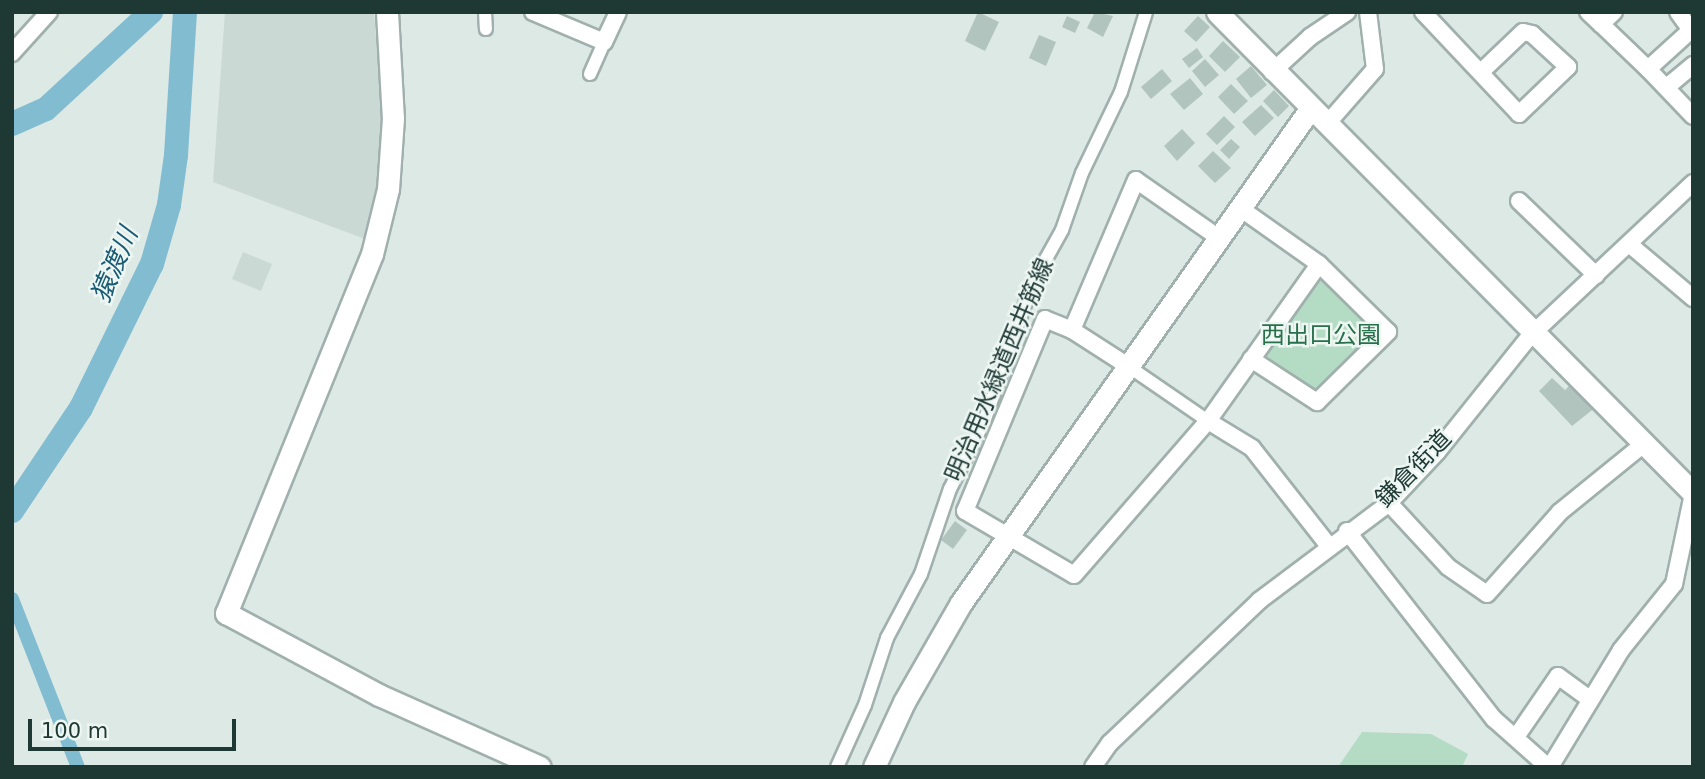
<!DOCTYPE html>
<meta charset="utf-8">
<style>
body{margin:0}
#map{position:relative;width:1705px;height:779px;overflow:hidden;background:#dde9e5;font-family:"DejaVu Sans","Noto Sans JP",sans-serif}
div>[style]{position:absolute}
.built>*{inset:0;background:#cbd9d4}
.green>*{inset:0;background:#b4dbc3}
.canal>*{height:14px;margin:-7px;padding:0 7px;transform-origin:7px;border-radius:7px;background:#82bcd0}
.river>*{height:24px;margin:-12px;padding:0 12px;transform-origin:12px;border-radius:12px;background:#82bcd0}
.building>*{inset:0;background:#b2c4be}
.roads{filter:drop-shadow(2px 0 #a0b0ac) drop-shadow(-2px 0 #a0b0ac) drop-shadow(0 2px #a0b0ac) drop-shadow(0 -2px #a0b0ac)}
.pedestrian>*{height:12px;margin:-6px;padding:0 6px;transform-origin:6px;border-radius:6px;background:#fff}
.minor>*{height:16px;margin:-8px;padding:0 8px;transform-origin:8px;border-radius:8px;background:#fff}
.tertiary>*{height:21px;margin:-10.5px;padding:0 10.5px;transform-origin:10.5px;border-radius:10.5px;background:#fff}
span{translate:-50% -50%;white-space:nowrap;text-align:center;line-height:1.15;-webkit-text-stroke:5px #edf6f2;paint-order:stroke}
.park-label{font-size:24px;color:#28704b}
.street-label{font-size:24px;color:#1e3834}
.water-label{font-size:26px;color:#195b74;font-style:italic}
.frame{position:absolute;inset:0;border:14px solid #1e3834;pointer-events:none}
.scale{position:absolute;left:28px;top:719px;width:208px;height:32px;box-sizing:border-box;border:4px solid #1e3834;border-top:0;padding-left:9px;font-size:21px;line-height:24px;white-space:nowrap;color:#1e3834;-webkit-text-stroke:5px #edf6f2;paint-order:stroke}
</style>
<div id="map">
<div class="built">
<div style="clip-path:polygon(225px 12px,374px 12px,383px 123px,379px 182px,365px 239px,213px 182px)"></div>
<div style="clip-path:polygon(243px 252px,272px 264px,261px 291px,232px 279px)"></div>
</div>
<div class="green">
<div style="clip-path:polygon(1324px 276px,1375px 334px,1320px 389px,1313px 390px,1267px 357px,1266px 350px,1319px 277px)"></div>
<div style="clip-path:polygon(1362px 732px,1431px 734px,1468px 754px,1462px 767px,1338px 767px)"></div>
</div>
<div class="canal">
<div style="left:12px;top:599px;width:180px;rotate:68.6deg"></div>
</div>
<div class="river">
<div style="left:12px;top:124px;width:37px;rotate:-24deg"></div>
<div style="left:46px;top:109px;width:143px;rotate:-42.7deg"></div>
<div style="left:12px;top:511px;width:124px;rotate:-56.2deg"></div>
<div style="left:81px;top:408px;width:161px;rotate:-63.8deg"></div>
<div style="left:152px;top:264px;width:61px;rotate:-73.9deg"></div>
<div style="left:169px;top:205px;width:50px;rotate:-82deg"></div>
<div style="left:176px;top:155px;width:143px;rotate:-86.4deg"></div>
</div>
<div class="building">
<div style="clip-path:polygon(978px 12px,999px 22px,985px 51px,965px 41px)"></div>
<div style="clip-path:polygon(1095px 12px,1113px 16px,1103px 37px,1087px 28px)"></div>
<div style="clip-path:polygon(1067px 16px,1080px 22px,1075px 33px,1062px 27px)"></div>
<div style="clip-path:polygon(1198px 16px,1210px 27px,1196px 42px,1184px 31px)"></div>
<div style="clip-path:polygon(1039px 35px,1056px 42px,1046px 66px,1029px 58px)"></div>
<div style="clip-path:polygon(1223px 41px,1240px 57px,1225px 72px,1209px 56px)"></div>
<div style="clip-path:polygon(1197px 48px,1203px 57px,1189px 68px,1182px 59px)"></div>
<div style="clip-path:polygon(1205px 59px,1219px 75px,1205px 87px,1192px 71px)"></div>
<div style="clip-path:polygon(1251px 66px,1267px 85px,1251px 98px,1236px 79px)"></div>
<div style="clip-path:polygon(1162px 69px,1172px 81px,1151px 99px,1141px 87px)"></div>
<div style="clip-path:polygon(1190px 78px,1203px 94px,1184px 110px,1170px 94px)"></div>
<div style="clip-path:polygon(1231px 84px,1248px 101px,1234px 114px,1218px 97px)"></div>
<div style="clip-path:polygon(1274px 90px,1289px 106px,1278px 117px,1263px 101px)"></div>
<div style="clip-path:polygon(1261px 105px,1274px 118px,1255px 136px,1242px 122px)"></div>
<div style="clip-path:polygon(1224px 116px,1235px 127px,1217px 145px,1206px 134px)"></div>
<div style="clip-path:polygon(1182px 129px,1195px 143px,1177px 161px,1164px 146px)"></div>
<div style="clip-path:polygon(1231px 139px,1240px 147px,1229px 159px,1220px 150px)"></div>
<div style="clip-path:polygon(1213px 151px,1231px 168px,1215px 183px,1198px 166px)"></div>
<div style="clip-path:polygon(1552px 378px,1565px 390px,1572px 383px,1596px 407px,1572px 426px,1539px 391px)"></div>
<div style="clip-path:polygon(955px 521px,967px 530px,953px 549px,941px 540px)"></div>
</div>
<div class="roads">
<div class="pedestrian">
<div style="left:485px;top:12px;width:17px;rotate:87deg"></div>
<div style="left:590px;top:74px;width:35px;rotate:-66deg"></div>
<div style="left:1128px;top:366px;width:97px;rotate:34.5deg"></div>
<div style="left:837px;top:767px;width:68px;rotate:-65.7deg"></div>
<div style="left:865px;top:705px;width:71px;rotate:-71.8deg"></div>
<div style="left:887px;top:638px;width:72px;rotate:-62deg"></div>
<div style="left:921px;top:574px;width:90px;rotate:-71.2deg"></div>
<div style="left:950px;top:489px;width:75px;rotate:-63.1deg"></div>
<div style="left:984px;top:422px;width:146px;rotate:-70.8deg"></div>
<div style="left:1032px;top:284px;width:62px;rotate:-60.9deg"></div>
<div style="left:1062px;top:230px;width:60px;rotate:-70.7deg"></div>
<div style="left:1082px;top:173px;width:90px;rotate:-64.3deg"></div>
<div style="left:1121px;top:92px;width:84px;rotate:-72.6deg"></div>
</div>
<div class="minor">
<div style="left:533px;top:12px;width:77px;rotate:22.9deg"></div>
<div style="left:604px;top:42px;width:33px;rotate:-65deg"></div>
<div style="left:1423px;top:12px;width:140px;rotate:46.7deg"></div>
<div style="left:1519px;top:114px;width:68px;rotate:-43.8deg"></div>
<div style="left:1568px;top:67px;width:49px;rotate:-137.5deg"></div>
<div style="left:1532px;top:34px;width:9px;rotate:-167deg"></div>
<div style="left:1523px;top:32px;width:58px;rotate:136.4deg"></div>
<div style="left:1588px;top:12px;width:18px;rotate:43deg"></div>
<div style="left:1614px;top:12px;width:18px;rotate:137deg"></div>
<div style="left:1601px;top:24px;width:65px;rotate:43.8deg"></div>
<div style="left:1648px;top:69px;width:58px;rotate:-42.2deg"></div>
<div style="left:1691px;top:30px;width:22px;rotate:-126deg"></div>
<div style="left:12px;top:53px;width:55px;rotate:-47.9deg"></div>
<div style="left:1648px;top:69px;width:65px;rotate:46.2deg"></div>
<div style="left:1272px;top:72px;width:52px;rotate:-42.6deg"></div>
<div style="left:1310px;top:37px;width:45px;rotate:-34deg"></div>
<div style="left:1668px;top:86px;width:33px;rotate:-40deg"></div>
<div style="left:1326px;top:125px;width:74px;rotate:-48.8deg"></div>
<div style="left:1375px;top:69px;width:57px;rotate:-97deg"></div>
<div style="left:1519px;top:201px;width:107px;rotate:43.9deg"></div>
<div style="left:1219px;top:238px;width:101px;rotate:-145.1deg"></div>
<div style="left:1136px;top:180px;width:163px;rotate:113.1deg"></div>
<div style="left:1072px;top:330px;width:29px;rotate:-158deg"></div>
<div style="left:1045px;top:319px;width:208px;rotate:112.6deg"></div>
<div style="left:965px;top:511px;width:126px;rotate:30.4deg"></div>
<div style="left:1074px;top:575px;width:204px;rotate:-49deg"></div>
<div style="left:1208px;top:421px;width:192px;rotate:-54.7deg"></div>
<div style="left:1319px;top:264px;width:97px;rotate:-144.7deg"></div>
<div style="left:1629px;top:244px;width:84px;rotate:40.2deg"></div>
<div style="left:1072px;top:330px;width:67px;rotate:32.7deg"></div>
<div style="left:1251px;top:359px;width:79px;rotate:33.1deg"></div>
<div style="left:1317px;top:402px;width:100px;rotate:-44.6deg"></div>
<div style="left:1388px;top:332px;width:97px;rotate:-135.4deg"></div>
<div style="left:1208px;top:421px;width:52px;rotate:31.5deg"></div>
<div style="left:1252px;top:448px;width:123px;rotate:51.9deg"></div>
<div style="left:1389px;top:503px;width:87px;rotate:47.3deg"></div>
<div style="left:1448px;top:567px;width:47px;rotate:34.7deg"></div>
<div style="left:1487px;top:594px;width:110px;rotate:-48.3deg"></div>
<div style="left:1560px;top:512px;width:109px;rotate:-39.1deg"></div>
<div style="left:1347px;top:531px;width:239px;rotate:52deg"></div>
<div style="left:1494px;top:719px;width:72px;rotate:41.6deg"></div>
<div style="left:1516px;top:737px;width:74px;rotate:-55.5deg"></div>
<div style="left:1558px;top:676px;width:39px;rotate:36deg"></div>
<div style="left:1093px;top:767px;width:29px;rotate:-55deg"></div>
<div style="left:1110px;top:743px;width:207px;rotate:-43.6deg"></div>
<div style="left:1260px;top:600px;width:161px;rotate:-36.9deg"></div>
<div style="left:1389px;top:503px;width:70px;rotate:-46.7deg"></div>
<div style="left:1437px;top:452px;width:147px;rotate:-51.3deg"></div>
<div style="left:1529px;top:337px;width:225px;rotate:-43.2deg"></div>
<div style="left:1550px;top:767px;width:137px;rotate:-58.7deg"></div>
<div style="left:1621px;top:650px;width:85px;rotate:-51.2deg"></div>
<div style="left:1674px;top:584px;width:92px;rotate:-78.1deg"></div>
</div>
<div class="tertiary">
<div style="left:387px;top:12px;width:106px;rotate:86.8deg"></div>
<div style="left:393px;top:118px;width:71px;rotate:94deg"></div>
<div style="left:388px;top:189px;width:67px;rotate:103.8deg"></div>
<div style="left:372px;top:254px;width:388px;rotate:112.1deg"></div>
<div style="left:226px;top:613px;width:174px;rotate:28.2deg"></div>
<div style="left:379px;top:695px;width:176px;rotate:24.1deg"></div>
<div style="left:1217px;top:12px;width:677px;rotate:45.3deg"></div>
<div style="left:874px;top:767px;width:72px;rotate:-65.2deg"></div>
<div style="left:904px;top:702px;width:114px;rotate:-60.1deg"></div>
<div style="left:961px;top:603px;width:605px;rotate:-54.76deg"></div>
</div>
</div>
<div class="park-label">
<span style="left:1321px;top:336px">西出口公園</span>
</div>
<div class="street-label">
<span style="left:1000px;top:370px;rotate:-67deg">明治用水緑道西井筋線</span>
<span style="left:1414px;top:469px;rotate:-46deg">鎌倉街道</span>
</div>
<div class="water-label">
<span style="left:115px;top:265px;rotate:-67deg">猿渡川</span>
</div>
<div class="frame"></div>
<div class="scale">100 m</div>
</div>
